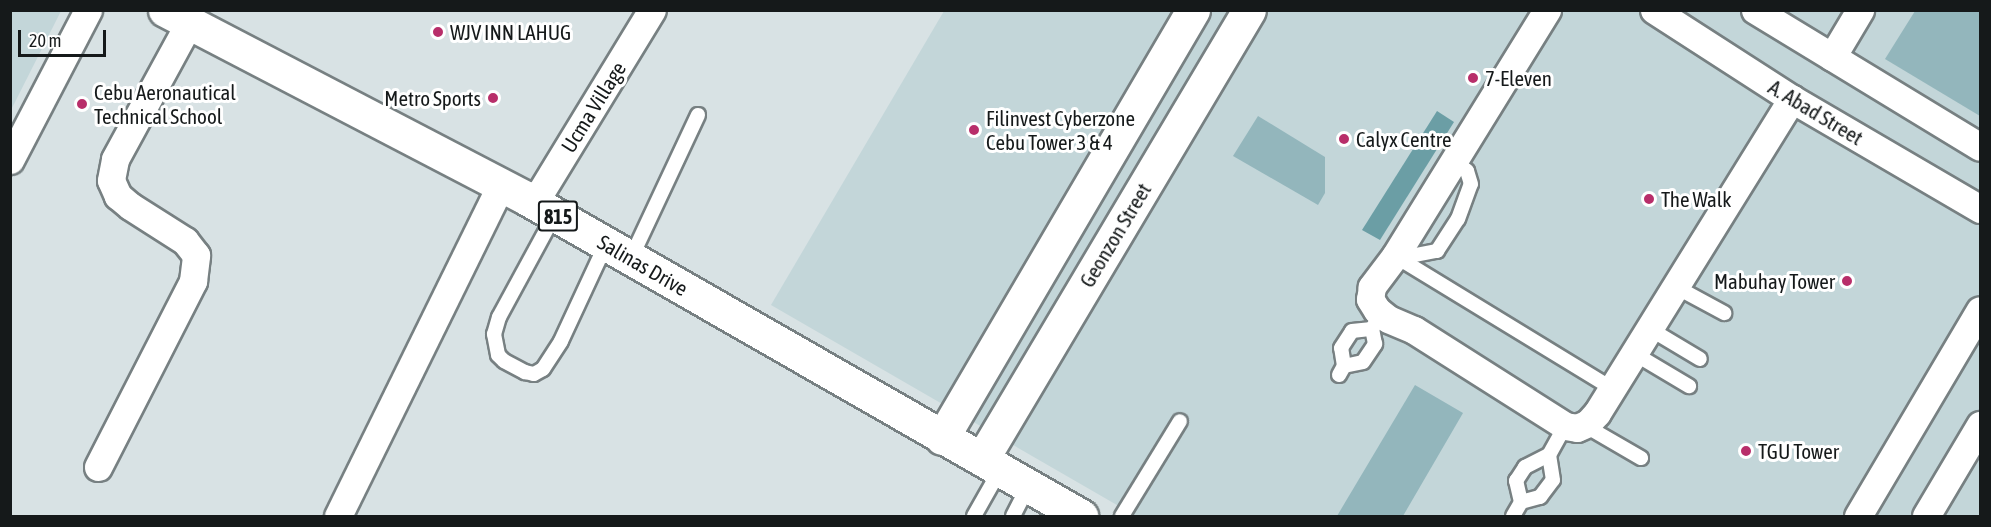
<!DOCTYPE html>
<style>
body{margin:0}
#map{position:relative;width:1991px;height:527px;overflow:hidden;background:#d8e2e4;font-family:"Asap Condensed",sans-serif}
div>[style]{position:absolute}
.built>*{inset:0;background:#c3d6d9}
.green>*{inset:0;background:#93b6bc}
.water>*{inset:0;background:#6b9ea5}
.roads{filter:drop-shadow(2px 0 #778082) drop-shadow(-2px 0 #778082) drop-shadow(0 2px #778082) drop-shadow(0 -2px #778082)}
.service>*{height:14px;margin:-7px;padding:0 7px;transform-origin:7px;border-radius:7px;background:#fff}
.minor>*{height:27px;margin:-13.5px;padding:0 13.5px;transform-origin:13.5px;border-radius:13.5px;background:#fff}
.tertiary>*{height:33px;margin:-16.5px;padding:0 16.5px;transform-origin:16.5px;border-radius:16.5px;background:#fff}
.primary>*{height:33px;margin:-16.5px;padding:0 16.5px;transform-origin:16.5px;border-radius:16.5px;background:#fff}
.dots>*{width:16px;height:16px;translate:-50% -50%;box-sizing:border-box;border:3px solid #fff;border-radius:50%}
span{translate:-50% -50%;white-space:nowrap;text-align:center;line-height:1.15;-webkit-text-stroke:6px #fff;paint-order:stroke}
.shield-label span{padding:2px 4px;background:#fff;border:2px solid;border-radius:4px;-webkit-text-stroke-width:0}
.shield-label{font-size:20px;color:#15191a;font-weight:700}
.poi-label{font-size:21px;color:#15191a}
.left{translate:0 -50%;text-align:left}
.right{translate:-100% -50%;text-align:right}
.street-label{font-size:21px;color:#15191a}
.frame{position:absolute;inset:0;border:12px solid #15191a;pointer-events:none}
.scale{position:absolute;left:18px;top:30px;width:88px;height:27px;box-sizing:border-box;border:3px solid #15191a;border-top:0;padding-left:8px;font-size:18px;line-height:21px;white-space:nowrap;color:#15191a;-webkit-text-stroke:4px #fff;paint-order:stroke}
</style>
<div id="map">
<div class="built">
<div style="clip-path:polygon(11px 10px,61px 11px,11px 110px,10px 11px)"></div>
<div style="clip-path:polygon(944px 11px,1980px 11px,1980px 516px,1136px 516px,771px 305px)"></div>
</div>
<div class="green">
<div style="clip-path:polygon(1915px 11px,1980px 11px,1980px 116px,1885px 59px)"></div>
<div style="clip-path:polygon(1258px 116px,1325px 157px,1325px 193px,1318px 205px,1233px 156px)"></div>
<div style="clip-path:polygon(1415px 385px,1463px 413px,1403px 516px,1337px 516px)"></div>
</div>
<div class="water">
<div style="clip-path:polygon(1437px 111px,1454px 122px,1380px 240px,1362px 230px)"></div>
</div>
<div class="roads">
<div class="service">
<div style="left:555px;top:214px;width:117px;rotate:118.5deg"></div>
<div style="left:499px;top:317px;width:18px;rotate:106deg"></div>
<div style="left:494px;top:334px;width:21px;rotate:79deg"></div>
<div style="left:498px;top:355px;width:8px;rotate:45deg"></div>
<div style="left:504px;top:361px;width:24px;rotate:28deg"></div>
<div style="left:525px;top:372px;width:9px;rotate:13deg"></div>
<div style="left:534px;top:374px;width:10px;rotate:-29deg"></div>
<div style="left:543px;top:369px;width:33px;rotate:-57deg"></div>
<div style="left:561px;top:341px;width:107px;rotate:-65.1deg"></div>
<div style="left:1395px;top:256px;width:255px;rotate:31.4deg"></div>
<div style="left:631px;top:258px;width:158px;rotate:-64.9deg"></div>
<div style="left:1400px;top:258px;width:38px;rotate:-11deg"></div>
<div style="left:1437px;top:251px;width:38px;rotate:-57deg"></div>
<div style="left:1458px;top:219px;width:37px;rotate:-70deg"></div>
<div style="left:1471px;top:184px;width:14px;rotate:-107deg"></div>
<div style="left:1467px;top:171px;width:16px;rotate:-140deg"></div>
<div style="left:1676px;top:287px;width:55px;rotate:28.4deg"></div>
<div style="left:1650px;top:329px;width:58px;rotate:31deg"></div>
<div style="left:1635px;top:354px;width:63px;rotate:30.7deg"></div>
<div style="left:1344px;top:366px;width:19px;rotate:-12deg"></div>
<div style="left:1363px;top:362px;width:22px;rotate:-56deg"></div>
<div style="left:1375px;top:344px;width:15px;rotate:-101deg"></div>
<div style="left:1372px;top:329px;width:18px;rotate:-61deg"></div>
<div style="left:1339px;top:375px;width:10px;rotate:-61deg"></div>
<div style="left:1344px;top:366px;width:18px;rotate:-99deg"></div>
<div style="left:1341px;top:348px;width:20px;rotate:-57deg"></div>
<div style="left:1352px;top:331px;width:20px;rotate:-6deg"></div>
<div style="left:1584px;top:425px;width:66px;rotate:30.1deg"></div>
<div style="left:1521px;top:502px;width:20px;rotate:-15deg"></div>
<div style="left:1540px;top:497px;width:21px;rotate:-53deg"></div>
<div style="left:1553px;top:480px;width:25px;rotate:-99deg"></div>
<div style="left:974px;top:516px;width:53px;rotate:-60.5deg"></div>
<div style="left:1013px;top:516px;width:33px;rotate:-63deg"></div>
<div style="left:1122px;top:516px;width:111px;rotate:-58.6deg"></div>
<div style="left:1513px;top:516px;width:16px;rotate:-60deg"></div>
<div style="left:1521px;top:502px;width:22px;rotate:-103deg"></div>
<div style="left:1516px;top:481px;width:17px;rotate:-57deg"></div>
<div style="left:1525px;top:467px;width:27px;rotate:-27deg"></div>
<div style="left:1549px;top:455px;width:33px;rotate:-61deg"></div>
</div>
<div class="minor">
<div style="left:1547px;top:10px;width:289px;rotate:121.7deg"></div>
<div style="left:1395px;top:256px;width:39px;rotate:127deg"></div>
<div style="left:1372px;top:287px;width:12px;rotate:99deg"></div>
<div style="left:1370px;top:299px;width:13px;rotate:58deg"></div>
<div style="left:1377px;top:310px;width:14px;rotate:39deg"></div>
<div style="left:1388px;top:319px;width:28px;rotate:23deg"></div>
<div style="left:1414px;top:330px;width:179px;rotate:32.4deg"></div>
<div style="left:1565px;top:426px;width:12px;rotate:9deg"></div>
<div style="left:1577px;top:428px;width:12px;rotate:-24deg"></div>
<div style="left:1588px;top:423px;width:13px;rotate:-48deg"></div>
<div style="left:1597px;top:413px;width:370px;rotate:-58.2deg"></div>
<div style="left:1654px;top:10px;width:164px;rotate:32.8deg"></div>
<div style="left:1792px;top:99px;width:218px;rotate:30.3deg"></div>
<div style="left:1755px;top:10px;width:263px;rotate:31.3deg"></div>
<div style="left:1832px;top:57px;width:55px;rotate:-59.2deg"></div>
<div style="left:10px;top:160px;width:169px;rotate:-62.5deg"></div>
<div style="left:534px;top:203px;width:226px;rotate:-58.6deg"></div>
<div style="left:98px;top:467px;width:209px;rotate:-62.9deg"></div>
<div style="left:193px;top:281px;width:26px;rotate:-83deg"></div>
<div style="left:196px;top:255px;width:18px;rotate:-128deg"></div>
<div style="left:185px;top:241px;width:65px;rotate:-147.5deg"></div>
<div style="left:130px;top:206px;width:16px;rotate:-140deg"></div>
<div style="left:118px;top:196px;width:17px;rotate:-114deg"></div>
<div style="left:111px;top:180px;width:21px;rotate:-79deg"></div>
<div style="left:115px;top:159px;width:155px;rotate:-61.4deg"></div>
<div style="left:338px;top:516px;width:369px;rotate:-63.8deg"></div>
<div style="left:1858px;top:516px;width:239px;rotate:-59.4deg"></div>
<div style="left:1926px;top:516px;width:106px;rotate:-59.3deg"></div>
</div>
<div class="tertiary">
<div style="left:942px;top:438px;width:496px;rotate:-59.6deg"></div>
<div style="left:982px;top:459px;width:522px;rotate:-59.26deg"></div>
</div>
<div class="primary">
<div style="left:165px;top:10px;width:407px;rotate:27.5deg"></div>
<div style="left:526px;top:198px;width:640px;rotate:29.81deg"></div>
</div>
</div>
<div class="dots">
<div style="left:438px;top:32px;background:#b82e6a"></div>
<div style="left:1473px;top:78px;background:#b82e6a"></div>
<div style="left:493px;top:98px;background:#b82e6a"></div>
<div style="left:82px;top:104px;background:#b82e6a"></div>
<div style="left:974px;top:130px;background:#b82e6a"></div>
<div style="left:1344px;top:139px;background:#b82e6a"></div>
<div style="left:1649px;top:199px;background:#b82e6a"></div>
<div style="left:1847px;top:281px;background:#b82e6a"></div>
<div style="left:1746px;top:451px;background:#b82e6a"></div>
</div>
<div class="shield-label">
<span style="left:558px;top:216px">815</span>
</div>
<div class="poi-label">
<span class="left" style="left:450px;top:32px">WJV INN LAHUG</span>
<span class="left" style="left:1485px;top:78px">7-Eleven</span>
<span class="left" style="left:94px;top:104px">Cebu Aeronautical<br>Technical School</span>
<span class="right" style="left:481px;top:98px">Metro Sports</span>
<span class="left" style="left:986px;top:130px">Filinvest Cyberzone<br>Cebu Tower 3 &amp; 4</span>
<span class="left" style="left:1356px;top:139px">Calyx Centre</span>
<span class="left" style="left:1661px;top:199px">The Walk</span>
<span class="right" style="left:1835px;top:281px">Mabuhay Tower</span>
<span class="left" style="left:1758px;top:451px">TGU Tower</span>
</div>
<div class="street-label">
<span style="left:593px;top:107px;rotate:-58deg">Ucma Village</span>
<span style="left:1816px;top:112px;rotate:31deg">A. Abad Street</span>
<span style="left:1115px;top:235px;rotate:-59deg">Geonzon Street</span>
<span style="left:643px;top:265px;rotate:30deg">Salinas Drive</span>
</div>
<div class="frame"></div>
<div class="scale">20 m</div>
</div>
